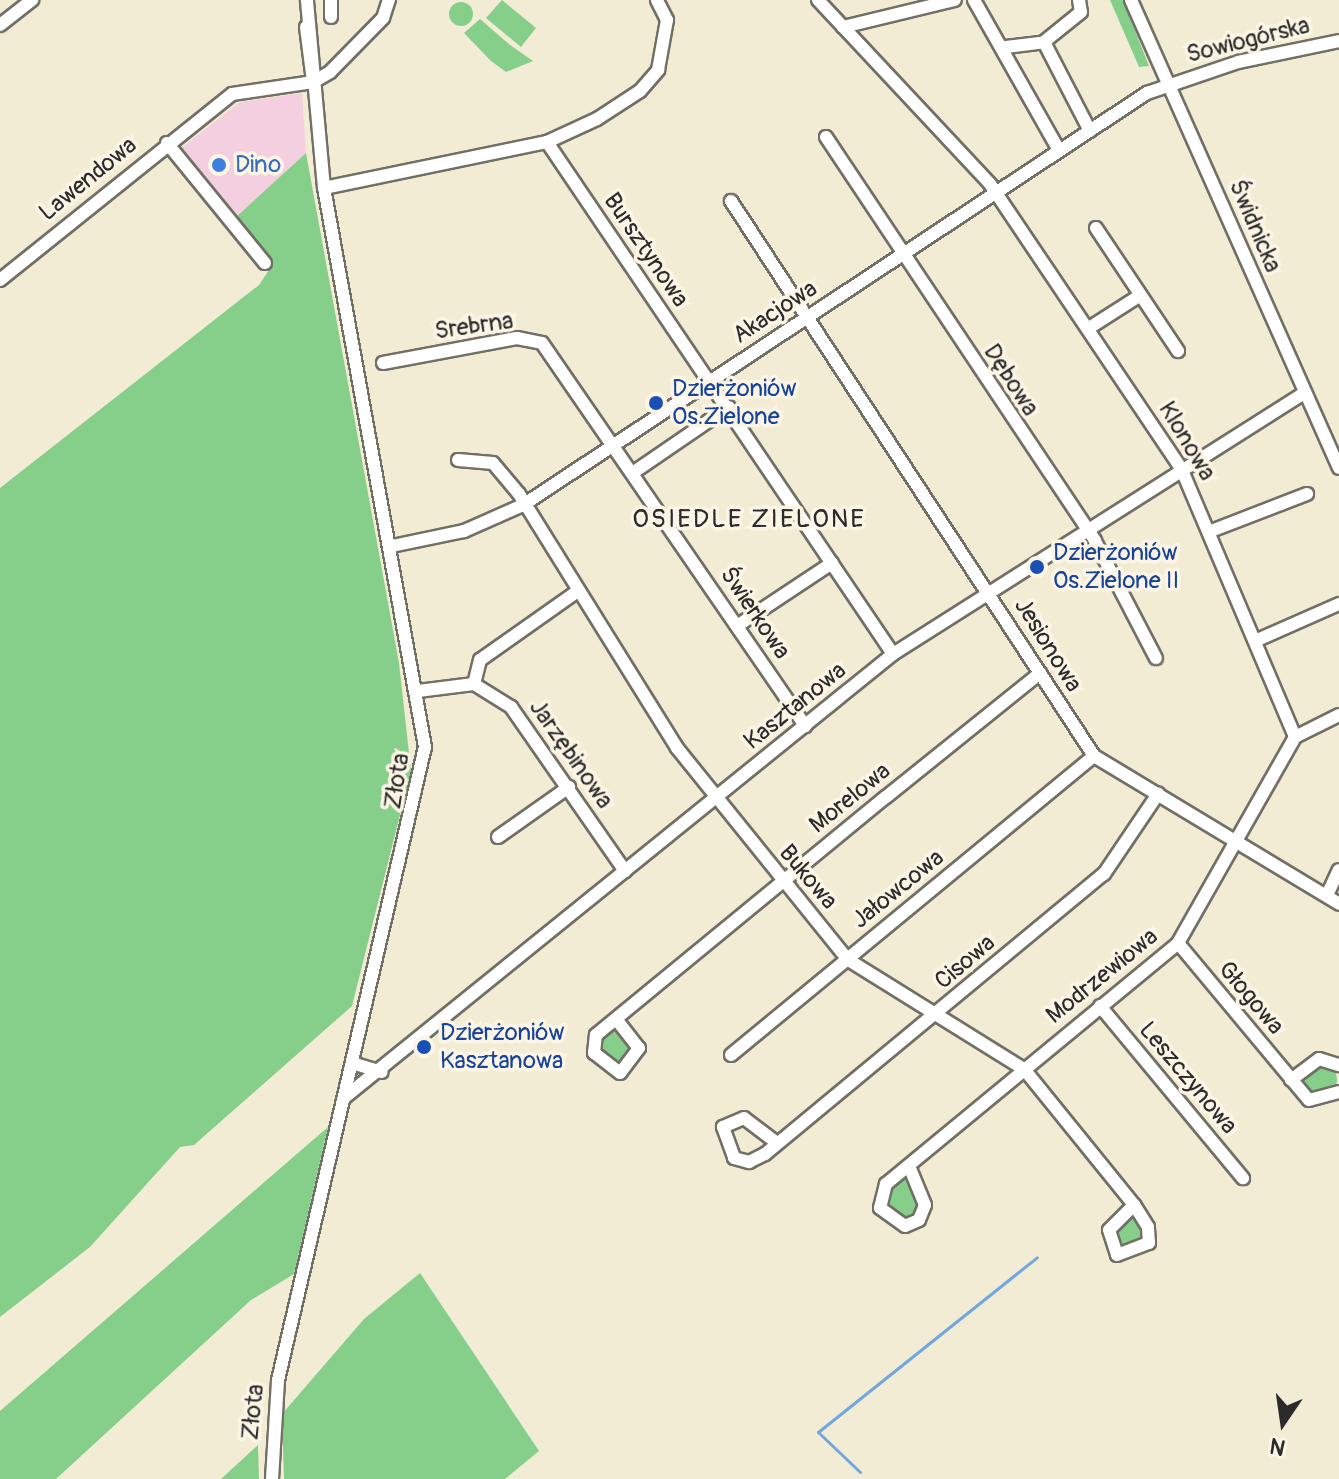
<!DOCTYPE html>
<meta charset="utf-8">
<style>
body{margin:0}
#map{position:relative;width:1339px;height:1479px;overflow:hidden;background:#f3ecd4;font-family:Pangolin,sans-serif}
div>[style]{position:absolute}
.built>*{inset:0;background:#f3cfdf}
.green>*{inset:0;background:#86cf8b}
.round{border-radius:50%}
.stream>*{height:3px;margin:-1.5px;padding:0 1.5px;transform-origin:1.5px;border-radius:1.5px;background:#70a7df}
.roads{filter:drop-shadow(2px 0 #716f66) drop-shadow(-2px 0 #716f66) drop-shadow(0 2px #716f66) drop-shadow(0 -2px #716f66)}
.minor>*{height:12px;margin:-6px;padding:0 6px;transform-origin:6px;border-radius:6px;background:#fff}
.dots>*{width:22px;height:22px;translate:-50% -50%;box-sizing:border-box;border:4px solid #fcf5e5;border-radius:50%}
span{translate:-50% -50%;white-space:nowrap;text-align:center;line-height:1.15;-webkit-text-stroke:7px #fcf5e5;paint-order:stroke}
.street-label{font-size:24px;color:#2b2b2b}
.shop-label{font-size:24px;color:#366cbe}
.left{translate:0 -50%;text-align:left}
.transit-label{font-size:24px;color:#164399}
.neighbourhood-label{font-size:26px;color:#2b2b2b;letter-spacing:2px}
.north{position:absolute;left:1243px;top:1383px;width:80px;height:80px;-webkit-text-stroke:6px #fcf5e5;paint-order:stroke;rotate:193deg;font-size:22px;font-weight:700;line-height:32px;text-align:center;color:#2b2b2b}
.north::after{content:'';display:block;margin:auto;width:28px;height:36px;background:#2b2b2b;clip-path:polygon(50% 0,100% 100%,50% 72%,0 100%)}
</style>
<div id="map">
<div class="built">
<div style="clip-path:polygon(302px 93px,306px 153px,235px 218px,180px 149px,240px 102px)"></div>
</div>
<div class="green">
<div style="clip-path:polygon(502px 0,536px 28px,521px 47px,486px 18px)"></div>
<div style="clip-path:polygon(1110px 0,1123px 0,1149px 66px,1139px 67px)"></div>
<div class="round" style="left:449px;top:2px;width:24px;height:24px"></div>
<div style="clip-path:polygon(480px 19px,510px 45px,533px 61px,506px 72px,491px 61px,464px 33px)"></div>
<div style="clip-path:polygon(306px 153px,399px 663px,411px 771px,352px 1006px,194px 1145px,180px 1147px,90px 1247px,0 1317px,0 488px,259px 285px,273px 264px,235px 218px)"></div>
<div style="clip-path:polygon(614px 1028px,635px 1051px,621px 1068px,599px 1053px,601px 1036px)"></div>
<div class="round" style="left:1303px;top:1063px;width:34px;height:34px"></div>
<div style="clip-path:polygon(328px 1127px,294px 1274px,251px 1300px,56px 1479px,0 1479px,0 1411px)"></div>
<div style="clip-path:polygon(907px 1176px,921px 1200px,917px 1215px,906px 1221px,884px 1205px,884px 1192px)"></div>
<div style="clip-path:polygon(1133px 1215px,1145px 1240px,1120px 1251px,1115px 1229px)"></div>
<div style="clip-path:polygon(420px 1273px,539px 1451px,505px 1479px,284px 1479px,282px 1414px,364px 1319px)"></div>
<div style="clip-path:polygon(258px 1445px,259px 1479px,221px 1479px)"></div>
</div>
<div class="stream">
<div style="left:860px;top:1472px;width:58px;rotate:-136.4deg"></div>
<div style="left:818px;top:1432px;width:280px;rotate:-38.6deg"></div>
</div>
<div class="roads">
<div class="minor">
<div style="left:331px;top:0;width:17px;rotate:90deg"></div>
<div style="left:818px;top:0;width:252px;rotate:46.9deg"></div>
<div style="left:990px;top:184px;width:342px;rotate:56.1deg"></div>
<div style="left:1181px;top:468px;width:292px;rotate:67deg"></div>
<div style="left:974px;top:0;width:172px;rotate:60.5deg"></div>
<div style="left:1079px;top:0;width:12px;rotate:81deg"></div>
<div style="left:1081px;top:12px;width:48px;rotate:141deg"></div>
<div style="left:1044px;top:42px;width:100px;rotate:62.7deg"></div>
<div style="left:1131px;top:0;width:512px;rotate:66.04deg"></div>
<div style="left:0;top:25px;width:41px;rotate:-38deg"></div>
<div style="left:306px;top:27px;width:55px;rotate:82.7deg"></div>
<div style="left:843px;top:27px;width:115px;rotate:-13.6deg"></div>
<div style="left:1006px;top:47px;width:38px;rotate:-7deg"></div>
<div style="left:826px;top:137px;width:485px;rotate:56.3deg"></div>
<div style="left:1095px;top:541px;width:132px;rotate:62.5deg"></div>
<div style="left:547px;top:142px;width:618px;rotate:55.95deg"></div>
<div style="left:167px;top:143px;width:155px;rotate:50.8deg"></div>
<div style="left:324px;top:188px;width:228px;rotate:-11.7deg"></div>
<div style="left:547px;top:142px;width:55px;rotate:-24.7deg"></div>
<div style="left:597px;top:119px;width:51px;rotate:-33.1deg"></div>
<div style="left:640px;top:91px;width:28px;rotate:-49deg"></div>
<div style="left:658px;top:70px;width:51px;rotate:-79.8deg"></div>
<div style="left:667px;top:20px;width:22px;rotate:-117deg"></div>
<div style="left:731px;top:201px;width:663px;rotate:56.81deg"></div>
<div style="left:1094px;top:756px;width:286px;rotate:31.1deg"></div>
<div style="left:1096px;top:228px;width:148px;rotate:56.3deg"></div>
<div style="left:0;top:280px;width:297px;rotate:-38.7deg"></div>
<div style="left:232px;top:94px;width:82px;rotate:-8.4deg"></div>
<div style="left:313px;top:82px;width:20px;rotate:-30deg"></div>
<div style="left:330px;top:72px;width:76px;rotate:-45.5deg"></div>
<div style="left:383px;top:18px;width:19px;rotate:-72deg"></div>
<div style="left:1089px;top:328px;width:59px;rotate:-32.6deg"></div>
<div style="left:383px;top:363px;width:136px;rotate:-10.6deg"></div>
<div style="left:517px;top:338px;width:25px;rotate:11deg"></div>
<div style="left:542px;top:343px;width:465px;rotate:55.5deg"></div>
<div style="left:458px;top:460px;width:35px;rotate:5deg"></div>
<div style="left:493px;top:463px;width:40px;rotate:50deg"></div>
<div style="left:519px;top:494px;width:299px;rotate:58.1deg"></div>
<div style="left:677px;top:748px;width:271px;rotate:51.1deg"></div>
<div style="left:847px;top:959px;width:208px;rotate:31.9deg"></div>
<div style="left:1024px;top:1069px;width:175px;rotate:51deg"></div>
<div style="left:1134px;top:1205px;width:35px;rotate:135deg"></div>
<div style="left:1109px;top:1230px;width:26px;rotate:72deg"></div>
<div style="left:1117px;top:1255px;width:34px;rotate:-21deg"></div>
<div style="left:1149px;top:1243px;width:16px;rotate:-94deg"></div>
<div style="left:1148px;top:1227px;width:26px;rotate:-122deg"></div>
<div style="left:634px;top:472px;width:115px;rotate:-34.4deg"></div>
<div style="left:1211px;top:531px;width:103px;rotate:-21.1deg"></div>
<div style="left:392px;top:546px;width:74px;rotate:-11.8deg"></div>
<div style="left:464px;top:531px;width:64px;rotate:-23.8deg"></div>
<div style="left:523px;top:505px;width:748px;rotate:-33.44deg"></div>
<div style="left:1147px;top:93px;width:96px;rotate:-18.8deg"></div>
<div style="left:1238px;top:62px;width:103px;rotate:-11.7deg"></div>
<div style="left:737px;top:626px;width:114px;rotate:-33.6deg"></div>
<div style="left:1255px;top:641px;width:92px;rotate:-23.8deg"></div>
<div style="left:474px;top:684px;width:25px;rotate:-76deg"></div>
<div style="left:480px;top:660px;width:116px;rotate:-35.2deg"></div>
<div style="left:418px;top:691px;width:56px;rotate:-7.1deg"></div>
<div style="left:474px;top:684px;width:44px;rotate:31.9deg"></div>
<div style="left:511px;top:707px;width:200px;rotate:55.2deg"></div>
<div style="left:1295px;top:737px;width:49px;rotate:-26.6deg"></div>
<div style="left:498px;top:837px;width:87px;rotate:-35.2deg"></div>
<div style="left:1329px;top:891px;width:23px;rotate:-65deg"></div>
<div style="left:1178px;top:943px;width:204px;rotate:50.2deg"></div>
<div style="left:1309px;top:1100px;width:31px;rotate:-15deg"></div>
<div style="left:1100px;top:1006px;width:224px;rotate:50.3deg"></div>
<div style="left:616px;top:1019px;width:37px;rotate:52deg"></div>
<div style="left:639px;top:1048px;width:31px;rotate:127deg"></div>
<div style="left:620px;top:1073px;width:33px;rotate:-142deg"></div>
<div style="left:594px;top:1053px;width:18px;rotate:-84deg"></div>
<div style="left:596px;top:1035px;width:375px;rotate:-39.4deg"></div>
<div style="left:886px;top:797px;width:198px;rotate:-38.8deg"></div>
<div style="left:731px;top:1055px;width:470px;rotate:-39.5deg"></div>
<div style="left:352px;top:1063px;width:31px;rotate:17deg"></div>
<div style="left:1291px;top:1080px;width:35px;rotate:-37deg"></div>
<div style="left:1319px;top:1059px;width:21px;rotate:17deg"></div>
<div style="left:345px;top:1097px;width:705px;rotate:-38.95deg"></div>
<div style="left:893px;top:654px;width:488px;rotate:-32.4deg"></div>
<div style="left:777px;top:1143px;width:41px;rotate:-142.9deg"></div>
<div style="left:744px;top:1118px;width:23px;rotate:157deg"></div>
<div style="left:723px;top:1127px;width:33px;rotate:70deg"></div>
<div style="left:734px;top:1158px;width:16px;rotate:15deg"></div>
<div style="left:749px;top:1162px;width:18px;rotate:-27deg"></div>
<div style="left:765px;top:1154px;width:440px;rotate:-39.6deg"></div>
<div style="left:1104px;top:874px;width:97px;rotate:-56deg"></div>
<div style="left:909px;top:1166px;width:42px;rotate:67.7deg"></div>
<div style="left:925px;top:1205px;width:16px;rotate:112deg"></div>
<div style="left:919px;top:1220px;width:15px;rotate:157deg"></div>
<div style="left:905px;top:1226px;width:31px;rotate:-144deg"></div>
<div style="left:880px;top:1208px;width:25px;rotate:-76deg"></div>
<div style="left:886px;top:1184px;width:379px;rotate:-39.5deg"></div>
<div style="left:1178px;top:943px;width:237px;rotate:-60.4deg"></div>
<div style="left:272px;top:1479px;width:99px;rotate:-86.5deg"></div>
<div style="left:278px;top:1380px;width:650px;rotate:-76.93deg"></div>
<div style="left:425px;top:747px;width:568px;rotate:-100.24deg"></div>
<div style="left:324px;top:188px;width:189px;rotate:-95.2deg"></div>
</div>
</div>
<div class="dots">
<div style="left:219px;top:165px;background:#3f7fe0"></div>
<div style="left:656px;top:403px;background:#1a4fb4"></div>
<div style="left:1037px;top:567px;background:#1a4fb4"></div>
<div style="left:424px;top:1047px;background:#1a4fb4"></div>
</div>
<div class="street-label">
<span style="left:1248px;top:40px;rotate:-14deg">Sowiogórska</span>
<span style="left:88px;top:179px;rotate:-39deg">Lawendowa</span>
<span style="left:1255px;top:226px;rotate:67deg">Świdnicka</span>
<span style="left:646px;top:250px;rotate:56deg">Bursztynowa</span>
<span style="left:775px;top:312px;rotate:-33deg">Akacjowa</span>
<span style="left:474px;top:326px;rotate:-8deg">Srebrna</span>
<span style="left:1011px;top:380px;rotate:57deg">Dębowa</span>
<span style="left:1187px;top:441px;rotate:59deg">Klonowa</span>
<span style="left:755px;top:613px;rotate:56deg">Świerkowa</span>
<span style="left:1048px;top:645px;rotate:58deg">Jesionowa</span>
<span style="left:795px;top:706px;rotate:-39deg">Kasztanowa</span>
<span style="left:571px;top:754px;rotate:55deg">Jarzębinowa</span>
<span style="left:397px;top:781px;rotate:-81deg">Złota</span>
<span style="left:850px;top:798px;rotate:-39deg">Morelowa</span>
<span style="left:808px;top:877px;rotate:50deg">Bukowa</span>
<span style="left:898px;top:889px;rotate:-39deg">Jałowcowa</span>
<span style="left:965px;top:962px;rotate:-40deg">Cisowa</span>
<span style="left:1102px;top:976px;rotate:-39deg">Modrzewiowa</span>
<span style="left:1251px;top:998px;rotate:50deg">Głogowa</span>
<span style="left:1188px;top:1078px;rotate:50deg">Leszczynowa</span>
<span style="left:253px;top:1412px;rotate:-84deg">Złota</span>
</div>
<div class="shop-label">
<span class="left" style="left:235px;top:165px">Dino</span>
</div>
<div class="transit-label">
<span class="left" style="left:672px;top:403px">Dzierżoniów<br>Os.Zielone</span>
<span class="left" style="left:1053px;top:567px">Dzierżoniów<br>Os.Zielone II</span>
<span class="left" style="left:440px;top:1047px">Dzierżoniów<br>Kasztanowa</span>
</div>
<div class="neighbourhood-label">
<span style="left:749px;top:520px">OSIEDLE ZIELONE</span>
</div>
<div class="north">N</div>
</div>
